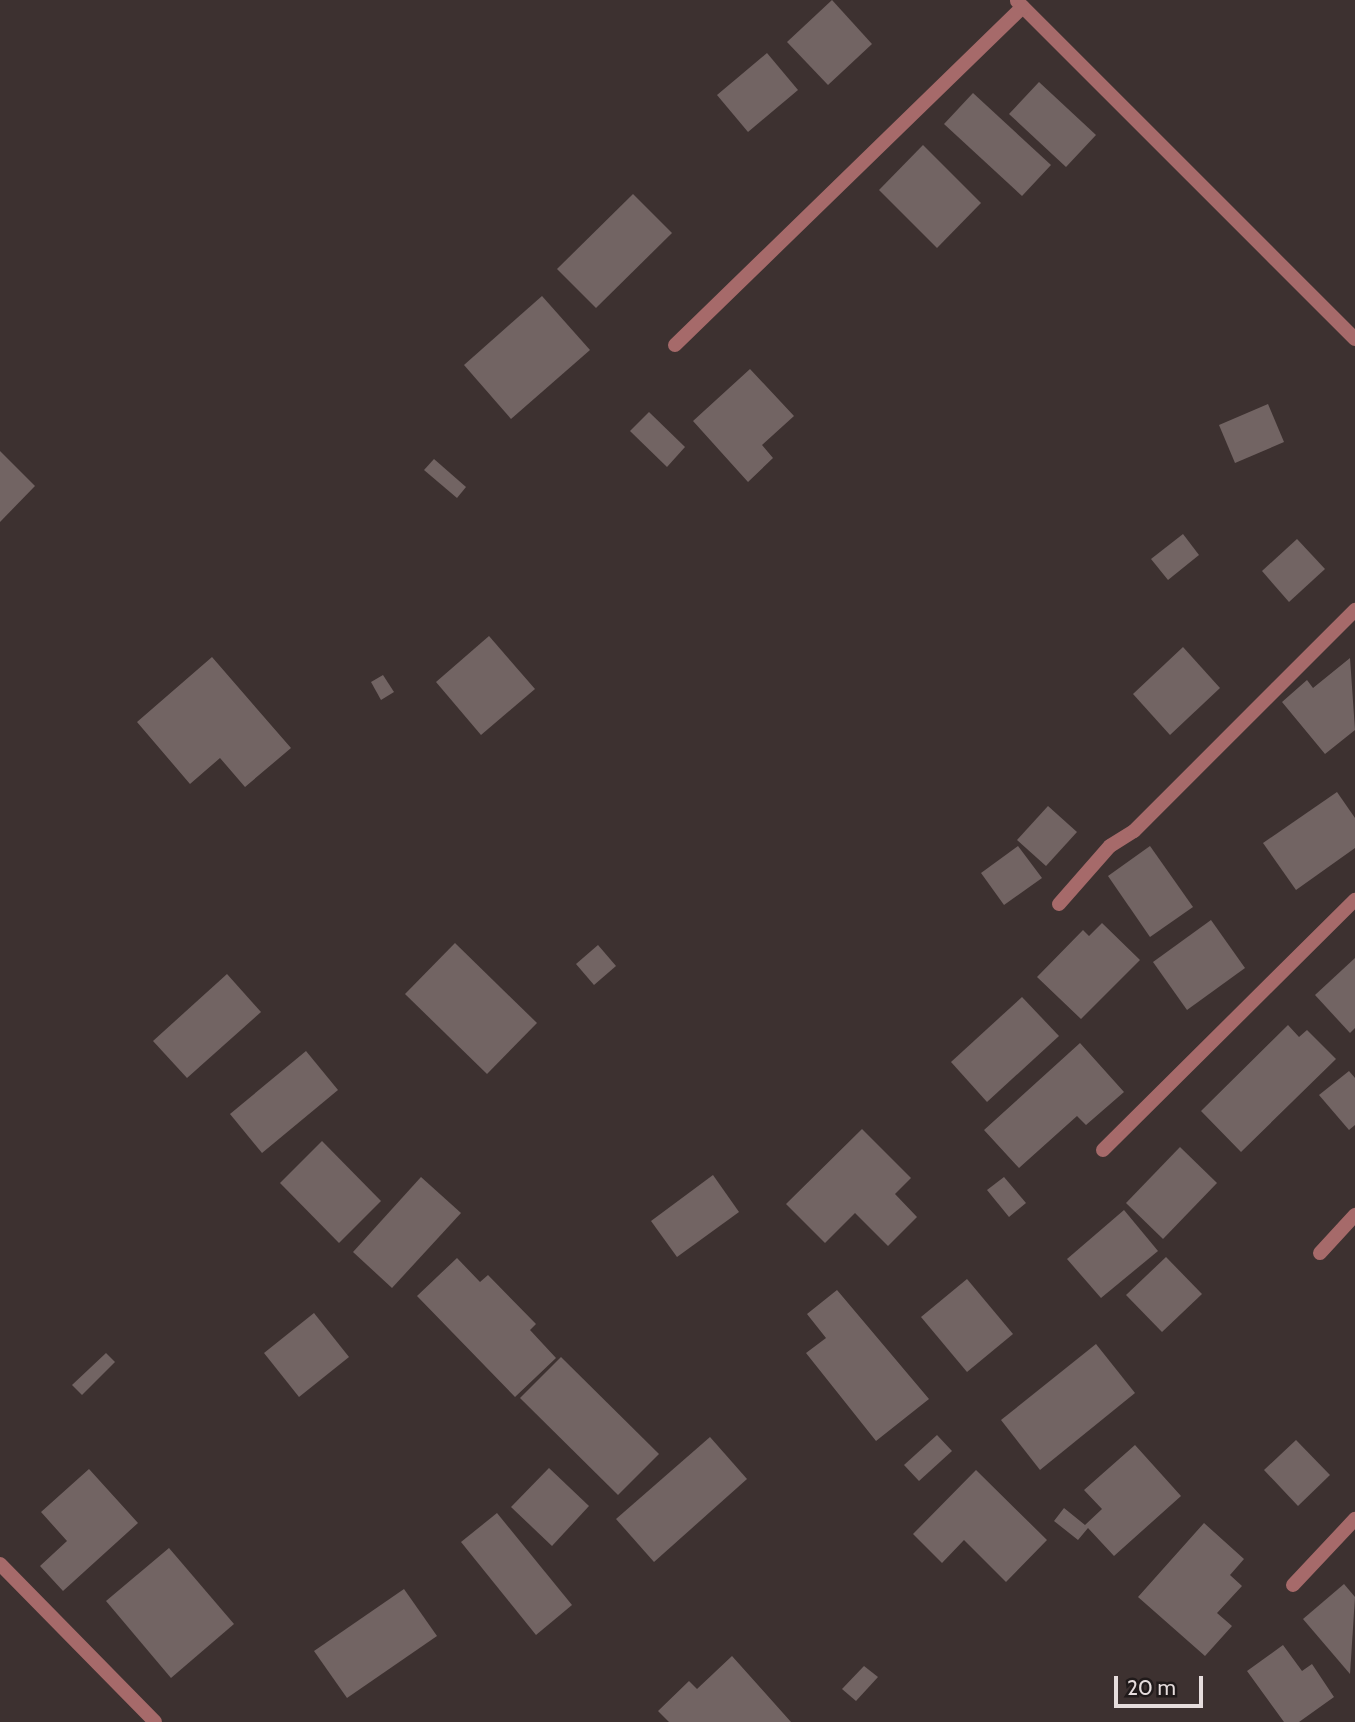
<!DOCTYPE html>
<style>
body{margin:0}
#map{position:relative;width:1355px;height:1722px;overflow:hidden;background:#3d3130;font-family:Cabin,sans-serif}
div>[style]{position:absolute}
.building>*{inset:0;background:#726463}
.street>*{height:14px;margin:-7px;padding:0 7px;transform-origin:7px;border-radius:7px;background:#a66a6a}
span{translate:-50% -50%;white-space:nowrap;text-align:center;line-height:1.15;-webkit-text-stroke:6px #201a1a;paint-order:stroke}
.scale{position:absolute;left:1114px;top:1676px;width:89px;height:32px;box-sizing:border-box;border:4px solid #e6dddd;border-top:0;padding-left:9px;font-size:21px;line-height:24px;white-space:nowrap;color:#e6dddd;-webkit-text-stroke:5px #201a1a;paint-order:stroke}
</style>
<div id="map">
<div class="building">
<div style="clip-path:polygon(832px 0,872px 44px,828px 85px,787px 42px)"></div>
<div style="clip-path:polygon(767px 53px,798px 90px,748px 132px,717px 95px)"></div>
<div style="clip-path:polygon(1039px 82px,1096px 135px,1066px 167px,1009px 114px)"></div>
<div style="clip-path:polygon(973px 93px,1051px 165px,1022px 196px,944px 124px)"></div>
<div style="clip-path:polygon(923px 145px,981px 203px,937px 248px,879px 190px)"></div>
<div style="clip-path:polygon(633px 194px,672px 233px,596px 308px,557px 269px)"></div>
<div style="clip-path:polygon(542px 296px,590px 350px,511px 419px,464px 365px)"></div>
<div style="clip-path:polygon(750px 369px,794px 416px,762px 445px,773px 458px,748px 482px,693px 421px)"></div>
<div style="clip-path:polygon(1268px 404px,1284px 442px,1235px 463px,1219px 425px)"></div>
<div style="clip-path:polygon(649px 412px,685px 447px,667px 467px,630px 431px)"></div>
<div style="clip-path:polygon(0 451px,35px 486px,0 522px)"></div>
<div style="clip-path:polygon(434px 459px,466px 487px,457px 498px,424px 470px)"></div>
<div style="clip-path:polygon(1183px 534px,1199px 555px,1168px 580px,1151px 559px)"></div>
<div style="clip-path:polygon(1297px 539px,1325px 569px,1289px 602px,1262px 571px)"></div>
<div style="clip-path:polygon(489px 636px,535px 689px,481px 735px,436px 682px)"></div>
<div style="clip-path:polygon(1183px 647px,1220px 688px,1170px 735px,1133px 694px)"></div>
<div style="clip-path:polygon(212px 657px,291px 748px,245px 787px,220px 758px,190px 784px,137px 722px)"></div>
<div style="clip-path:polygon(1350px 658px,1355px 730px,1325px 754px,1282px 702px,1307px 680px,1313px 688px)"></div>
<div style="clip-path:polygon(383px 675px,394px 692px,381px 700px,371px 682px)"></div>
<div style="clip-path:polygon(1337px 792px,1355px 818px,1355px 848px,1296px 890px,1263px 843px)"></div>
<div style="clip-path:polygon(1048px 806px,1077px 832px,1046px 866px,1017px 840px)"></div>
<div style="clip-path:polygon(1018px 846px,1042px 878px,1004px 905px,981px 873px)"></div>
<div style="clip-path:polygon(1150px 846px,1193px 907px,1150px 937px,1108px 876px)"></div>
<div style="clip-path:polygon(1211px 920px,1245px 968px,1187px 1010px,1153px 962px)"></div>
<div style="clip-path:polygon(1102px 923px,1140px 960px,1081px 1019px,1037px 977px,1083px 930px,1089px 936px)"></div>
<div style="clip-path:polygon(455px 943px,537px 1023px,487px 1074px,405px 994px)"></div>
<div style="clip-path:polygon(598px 945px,616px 966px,594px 985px,576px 964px)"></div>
<div style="clip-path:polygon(1355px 958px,1355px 1028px,1350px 1033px,1315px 995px)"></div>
<div style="clip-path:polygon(227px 974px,261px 1012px,187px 1078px,153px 1041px)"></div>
<div style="clip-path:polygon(1022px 997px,1059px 1036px,987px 1102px,951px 1062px)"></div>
<div style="clip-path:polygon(1288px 1025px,1299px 1037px,1307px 1030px,1336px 1059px,1241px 1152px,1201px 1111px)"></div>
<div style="clip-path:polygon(1080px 1043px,1124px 1092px,1086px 1125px,1077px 1116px,1019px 1168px,984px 1130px)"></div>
<div style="clip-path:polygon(306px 1051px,338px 1090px,262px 1153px,230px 1114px)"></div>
<div style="clip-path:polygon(1349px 1071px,1355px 1078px,1355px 1125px,1349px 1130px,1319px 1095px)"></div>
<div style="clip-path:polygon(862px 1129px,911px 1178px,895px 1194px,917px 1217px,888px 1246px,855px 1213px,825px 1243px,786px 1204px)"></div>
<div style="clip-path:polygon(322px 1141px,381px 1201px,339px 1243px,280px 1183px)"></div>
<div style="clip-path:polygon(1180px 1147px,1217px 1183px,1163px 1239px,1126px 1203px)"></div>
<div style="clip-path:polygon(713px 1175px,739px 1212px,677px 1257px,651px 1221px)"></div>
<div style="clip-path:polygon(421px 1177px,461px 1213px,392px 1288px,353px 1252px)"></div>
<div style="clip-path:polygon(1004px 1177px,1026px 1203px,1009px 1217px,987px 1190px)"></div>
<div style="clip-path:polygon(1124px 1210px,1158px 1251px,1101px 1298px,1067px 1259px)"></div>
<div style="clip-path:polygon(1166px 1257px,1202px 1294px,1162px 1332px,1126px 1295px)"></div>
<div style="clip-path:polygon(457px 1258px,480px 1282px,488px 1275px,536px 1324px,530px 1330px,556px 1358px,515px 1397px,417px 1296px)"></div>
<div style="clip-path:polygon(967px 1279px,1013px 1334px,967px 1372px,921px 1317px)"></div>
<div style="clip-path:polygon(837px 1290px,929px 1399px,876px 1441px,806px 1353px,826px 1338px,807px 1314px)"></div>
<div style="clip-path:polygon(314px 1313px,349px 1357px,299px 1397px,264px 1353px)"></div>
<div style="clip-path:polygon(1096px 1344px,1135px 1393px,1040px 1470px,1001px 1420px)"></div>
<div style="clip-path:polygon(106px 1353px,115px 1362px,82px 1395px,72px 1385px)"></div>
<div style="clip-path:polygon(561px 1357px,659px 1454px,618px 1495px,520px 1398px)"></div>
<div style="clip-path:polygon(937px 1435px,952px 1451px,919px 1481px,904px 1465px)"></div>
<div style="clip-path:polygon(710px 1437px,747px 1479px,654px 1562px,616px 1519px)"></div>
<div style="clip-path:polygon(1296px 1440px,1330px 1475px,1298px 1506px,1264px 1470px)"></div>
<div style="clip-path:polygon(1135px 1445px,1181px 1496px,1114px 1556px,1088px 1528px,1078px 1540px,1054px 1521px,1064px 1508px,1085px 1525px,1102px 1509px,1084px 1490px)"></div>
<div style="clip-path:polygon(549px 1468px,589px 1506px,552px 1546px,511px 1507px)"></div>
<div style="clip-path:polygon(89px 1469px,138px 1523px,63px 1591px,40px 1566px,67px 1541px,41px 1512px)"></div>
<div style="clip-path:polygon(976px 1470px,1047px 1540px,1006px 1582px,964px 1540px,942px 1563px,913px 1534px)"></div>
<div style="clip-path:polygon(497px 1513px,572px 1605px,536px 1635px,461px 1542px)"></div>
<div style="clip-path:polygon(1204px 1523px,1244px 1559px,1230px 1575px,1242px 1586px,1217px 1613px,1232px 1626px,1205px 1656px,1138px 1597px)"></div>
<div style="clip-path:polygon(169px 1548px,234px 1624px,171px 1678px,106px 1601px)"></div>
<div style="clip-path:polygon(1344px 1584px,1355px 1597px,1350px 1674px,1303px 1619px)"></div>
<div style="clip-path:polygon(404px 1589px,437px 1636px,347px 1698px,314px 1651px)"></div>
<div style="clip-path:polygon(1283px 1645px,1302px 1671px,1312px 1664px,1334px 1697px,1299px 1722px,1284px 1722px,1247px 1671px)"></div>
<div style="clip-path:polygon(732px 1656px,791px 1722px,669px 1722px,658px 1711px,689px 1681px,697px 1689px)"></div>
<div style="clip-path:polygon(864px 1666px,878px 1677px,856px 1701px,842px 1689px)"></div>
</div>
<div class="street">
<div style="left:1017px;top:1px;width:478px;rotate:45deg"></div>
<div style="left:675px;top:345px;width:485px;rotate:-44.2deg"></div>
<div style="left:1059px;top:904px;width:77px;rotate:-48.7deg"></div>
<div style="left:1110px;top:846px;width:28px;rotate:-32deg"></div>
<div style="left:1134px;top:831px;width:313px;rotate:-45deg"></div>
<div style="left:1103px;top:1150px;width:355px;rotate:-44.8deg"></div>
<div style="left:1320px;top:1253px;width:52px;rotate:-47.4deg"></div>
<div style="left:0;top:1564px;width:221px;rotate:45.5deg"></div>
<div style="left:1293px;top:1585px;width:91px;rotate:-46.8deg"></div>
</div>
<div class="scale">20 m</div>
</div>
